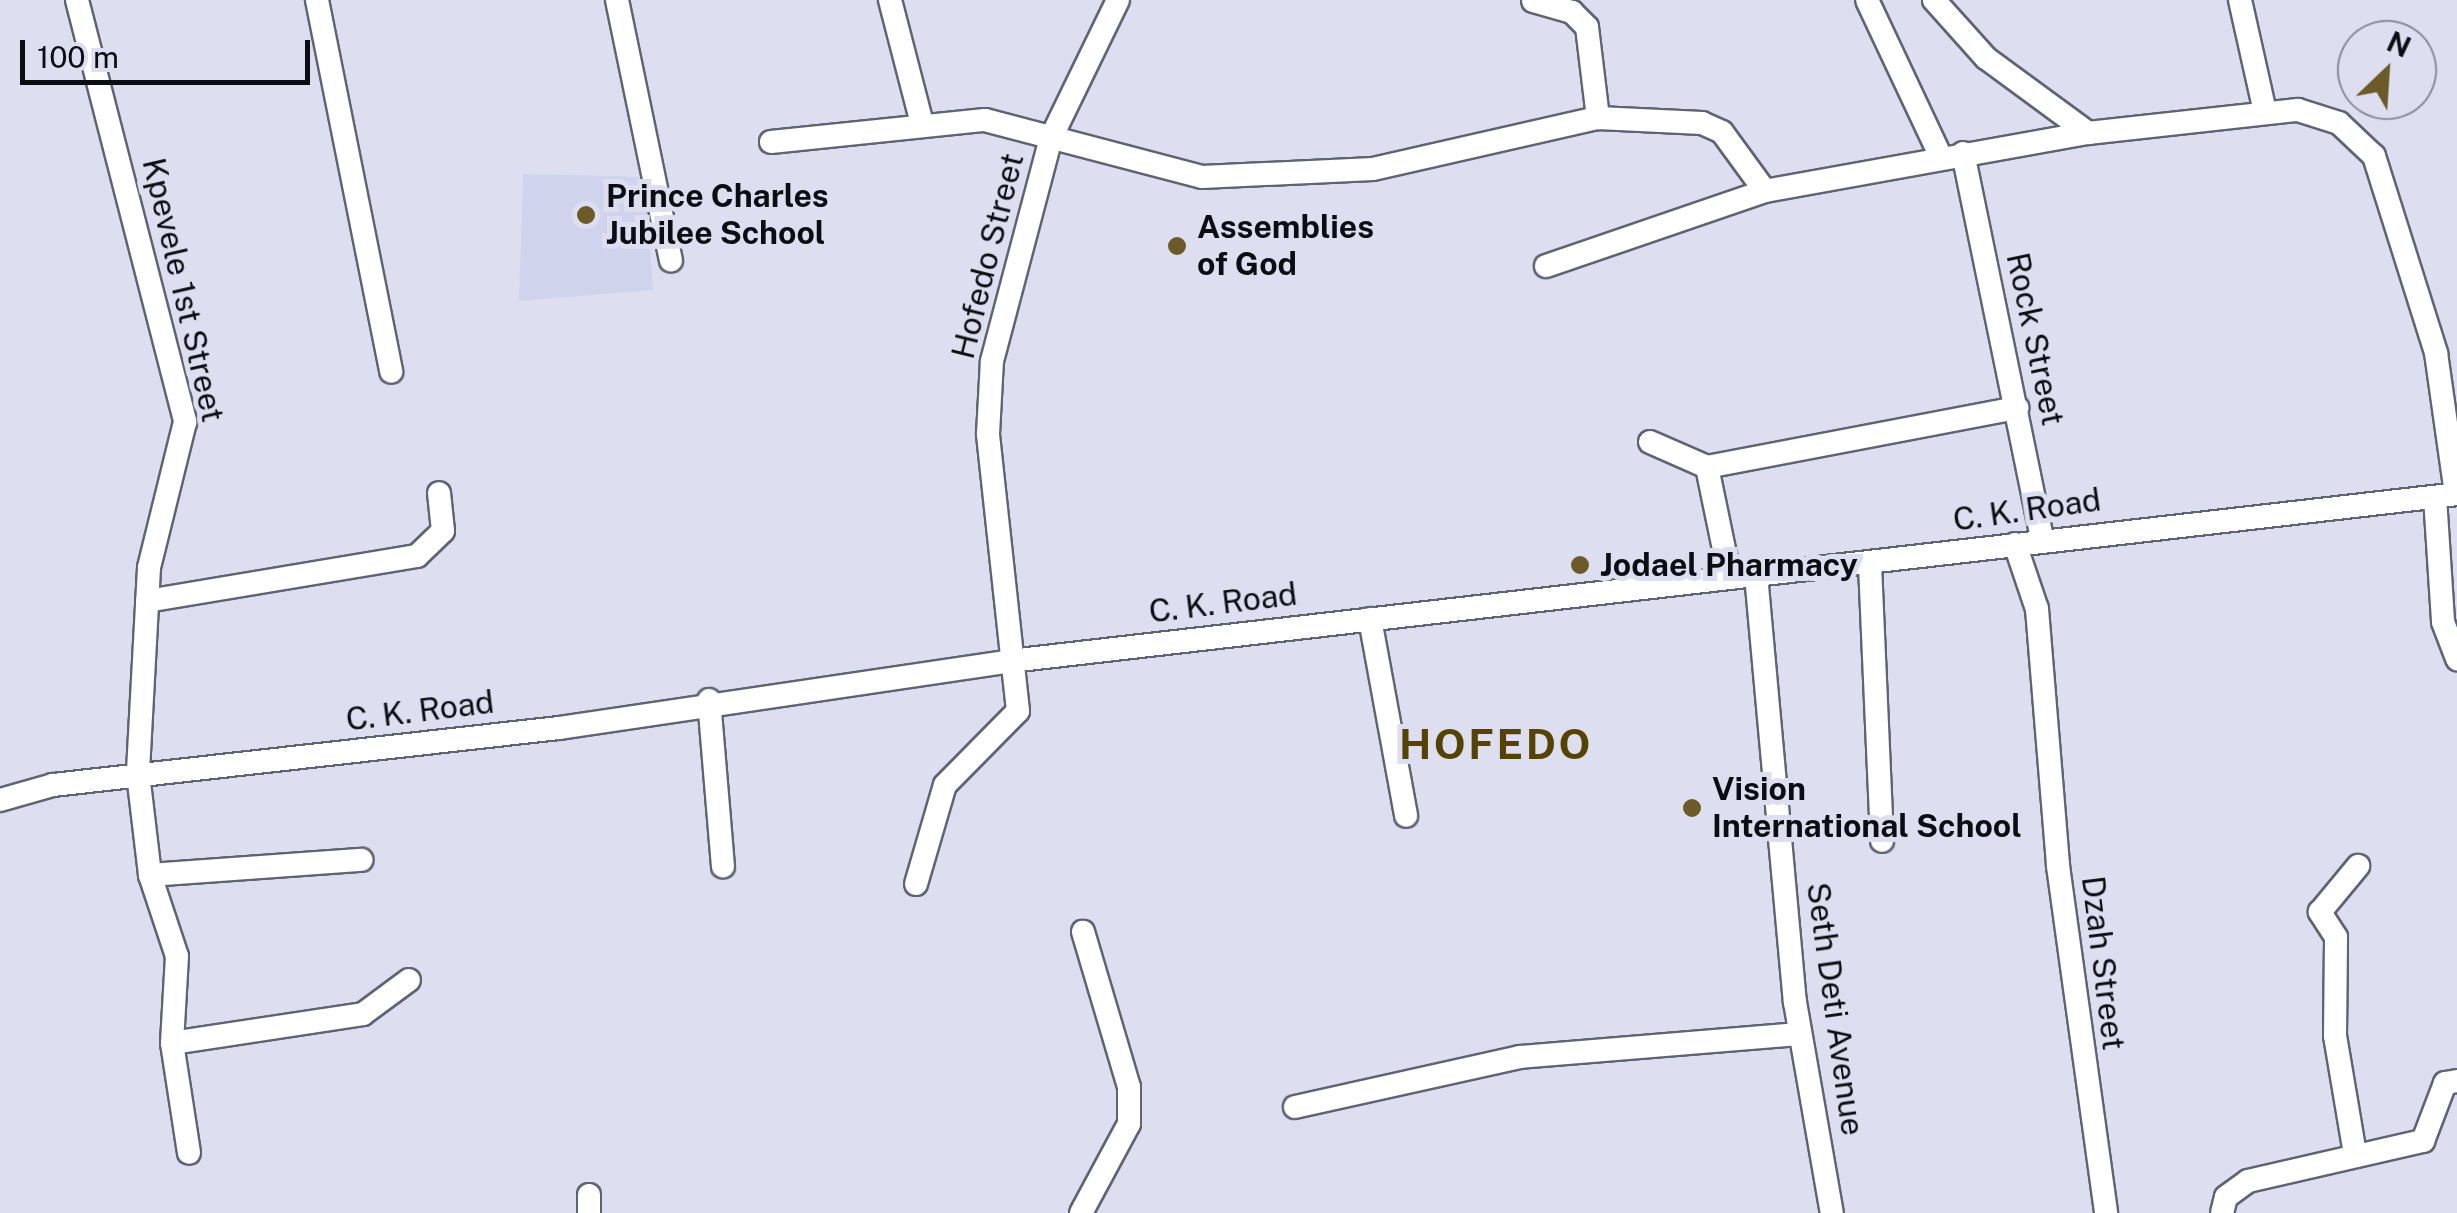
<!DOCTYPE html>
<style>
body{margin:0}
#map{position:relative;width:2457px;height:1213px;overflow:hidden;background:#dddff1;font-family:"Public Sans",sans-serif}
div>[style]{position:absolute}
.built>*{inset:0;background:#d0d3ec}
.roads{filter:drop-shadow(2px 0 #606372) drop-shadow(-2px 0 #606372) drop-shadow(0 2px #606372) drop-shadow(0 -2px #606372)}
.minor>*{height:22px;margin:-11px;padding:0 11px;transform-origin:11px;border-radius:11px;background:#fff}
.dots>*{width:28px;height:28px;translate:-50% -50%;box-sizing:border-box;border:5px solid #dddff1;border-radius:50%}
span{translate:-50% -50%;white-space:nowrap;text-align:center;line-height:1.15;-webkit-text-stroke:10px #dddff1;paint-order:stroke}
.poi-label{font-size:32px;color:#0c0d13;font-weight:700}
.left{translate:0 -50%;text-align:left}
.street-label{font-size:32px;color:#0c0d13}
.district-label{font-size:42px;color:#564301;font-weight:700;letter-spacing:2.5px}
.north{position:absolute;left:2337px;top:20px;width:100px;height:100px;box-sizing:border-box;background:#dddff1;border:2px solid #898b98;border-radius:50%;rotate:25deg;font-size:28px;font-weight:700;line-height:40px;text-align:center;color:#0c0d13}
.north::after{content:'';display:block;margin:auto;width:35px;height:45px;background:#6c5b28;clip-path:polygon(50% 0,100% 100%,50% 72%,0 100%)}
.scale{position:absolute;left:20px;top:40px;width:290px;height:45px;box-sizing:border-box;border:5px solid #0c0d13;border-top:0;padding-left:12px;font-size:30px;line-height:35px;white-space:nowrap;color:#0c0d13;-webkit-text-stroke:8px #dddff1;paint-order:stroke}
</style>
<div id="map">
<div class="built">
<div style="clip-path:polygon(523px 174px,645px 177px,653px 290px,519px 301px)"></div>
</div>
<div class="roads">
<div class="minor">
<div style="left:77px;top:0;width:436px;rotate:75.6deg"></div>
<div style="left:185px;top:422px;width:150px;rotate:103.9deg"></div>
<div style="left:149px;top:568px;width:206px;rotate:93.1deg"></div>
<div style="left:138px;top:774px;width:102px;rotate:83.2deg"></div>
<div style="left:150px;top:875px;width:85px;rotate:71.6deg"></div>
<div style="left:177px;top:956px;width:87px;rotate:93.3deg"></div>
<div style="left:172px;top:1043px;width:111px;rotate:81.2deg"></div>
<div style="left:317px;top:0;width:379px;rotate:78.7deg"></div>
<div style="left:617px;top:0;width:266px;rotate:78.3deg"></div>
<div style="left:890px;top:0;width:128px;rotate:75.5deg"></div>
<div style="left:1867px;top:0;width:174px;rotate:64.8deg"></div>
<div style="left:1934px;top:0;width:78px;rotate:48.1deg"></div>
<div style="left:1986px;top:58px;width:127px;rotate:36.3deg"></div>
<div style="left:2240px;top:0;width:110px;rotate:77.4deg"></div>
<div style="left:1533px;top:1px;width:41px;rotate:15.8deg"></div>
<div style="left:1572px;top:12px;width:21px;rotate:45deg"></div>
<div style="left:1587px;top:27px;width:92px;rotate:83.1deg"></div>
<div style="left:1598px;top:118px;width:104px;rotate:2.8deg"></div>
<div style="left:1702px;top:123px;width:22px;rotate:24deg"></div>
<div style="left:1722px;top:132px;width:73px;rotate:53.9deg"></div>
<div style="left:771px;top:142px;width:215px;rotate:-5.9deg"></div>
<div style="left:985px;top:120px;width:224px;rotate:14.7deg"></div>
<div style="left:1202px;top:177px;width:171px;rotate:-2.7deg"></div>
<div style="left:1373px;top:169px;width:231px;rotate:-12.8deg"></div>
<div style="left:1963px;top:153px;width:394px;rotate:78.4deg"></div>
<div style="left:1546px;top:266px;width:231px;rotate:-18.9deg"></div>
<div style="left:1765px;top:191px;width:328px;rotate:-10.2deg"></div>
<div style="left:2088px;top:133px;width:211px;rotate:-6.3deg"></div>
<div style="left:2298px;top:110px;width:43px;rotate:17.6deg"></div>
<div style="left:2339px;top:123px;width:48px;rotate:43.3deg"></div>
<div style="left:2374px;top:156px;width:207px;rotate:72.5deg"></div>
<div style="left:2436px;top:353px;width:142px;rotate:81.9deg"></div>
<div style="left:1650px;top:442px;width:62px;rotate:23.7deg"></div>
<div style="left:1707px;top:467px;width:113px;rotate:78.3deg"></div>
<div style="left:1707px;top:467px;width:316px;rotate:-10.8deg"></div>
<div style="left:2435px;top:497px;width:125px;rotate:86.3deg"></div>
<div style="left:2443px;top:622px;width:40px;rotate:69deg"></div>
<div style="left:2015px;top:544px;width:69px;rotate:71.3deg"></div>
<div style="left:2037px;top:609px;width:258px;rotate:85.3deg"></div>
<div style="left:2058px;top:866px;width:350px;rotate:82.1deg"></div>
<div style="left:1870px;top:565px;width:276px;rotate:87.5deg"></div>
<div style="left:1756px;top:575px;width:429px;rotate:84.8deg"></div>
<div style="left:1795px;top:1002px;width:214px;rotate:80.1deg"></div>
<div style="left:147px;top:601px;width:274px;rotate:-9.5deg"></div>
<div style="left:417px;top:556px;width:36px;rotate:-44deg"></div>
<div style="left:443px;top:531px;width:38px;rotate:-96deg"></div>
<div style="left:1370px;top:619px;width:200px;rotate:79.6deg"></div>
<div style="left:709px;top:700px;width:167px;rotate:85.2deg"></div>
<div style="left:0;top:800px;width:55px;rotate:-15.8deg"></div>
<div style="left:53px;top:785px;width:509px;rotate:-6.43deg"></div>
<div style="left:559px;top:728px;width:465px;rotate:-8.4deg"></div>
<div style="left:1019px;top:660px;width:1448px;rotate:-6.58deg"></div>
<div style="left:150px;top:875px;width:212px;rotate:-4.1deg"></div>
<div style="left:916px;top:884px;width:103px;rotate:-73.7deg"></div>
<div style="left:945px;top:785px;width:104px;rotate:-45.4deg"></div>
<div style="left:1018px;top:711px;width:279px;rotate:-96.2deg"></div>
<div style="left:988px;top:434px;width:73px;rotate:-86.9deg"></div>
<div style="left:992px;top:361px;width:231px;rotate:-75.2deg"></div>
<div style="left:1051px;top:138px;width:153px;rotate:-64.1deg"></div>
<div style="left:172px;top:1043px;width:193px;rotate:-8.6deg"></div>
<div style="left:363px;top:1014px;width:57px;rotate:-36.5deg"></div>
<div style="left:1295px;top:1107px;width:230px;rotate:-12.5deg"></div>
<div style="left:1520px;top:1057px;width:281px;rotate:-4.7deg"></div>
<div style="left:2355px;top:1154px;width:120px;rotate:-99.6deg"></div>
<div style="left:2335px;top:1036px;width:99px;rotate:-89.4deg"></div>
<div style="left:2336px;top:937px;width:30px;rotate:-123deg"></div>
<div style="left:2320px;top:912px;width:60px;rotate:-50.4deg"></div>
<div style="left:589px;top:1195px;width:18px;rotate:90deg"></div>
<div style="left:1081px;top:1213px;width:101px;rotate:-61.7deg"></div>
<div style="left:1129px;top:1124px;width:37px;rotate:-90deg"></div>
<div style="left:1129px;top:1087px;width:162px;rotate:-106.5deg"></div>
<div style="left:2222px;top:1213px;width:16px;rotate:-76deg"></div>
<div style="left:2226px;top:1197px;width:27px;rotate:-36deg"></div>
<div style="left:2248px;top:1181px;width:180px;rotate:-12.9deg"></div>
<div style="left:2423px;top:1141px;width:62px;rotate:-69.2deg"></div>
<div style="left:2445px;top:1083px;width:12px;rotate:-9deg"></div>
</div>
</div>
<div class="dots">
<div style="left:586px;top:215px;background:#6c5b28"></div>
<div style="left:1177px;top:246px;background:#6c5b28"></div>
<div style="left:1580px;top:565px;background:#6c5b28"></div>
<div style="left:1692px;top:808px;background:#6c5b28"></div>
</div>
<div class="poi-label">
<span class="left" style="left:606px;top:215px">Prince Charles<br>Jubilee School</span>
<span class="left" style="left:1197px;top:246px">Assemblies<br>of God</span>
<span class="left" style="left:1600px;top:565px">Jodael Pharmacy</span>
<span class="left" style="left:1712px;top:808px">Vision<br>International School</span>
</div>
<div class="street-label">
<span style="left:988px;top:256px;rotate:-76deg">Hofedo Street</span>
<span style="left:183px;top:290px;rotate:77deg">Kpevele 1st Street</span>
<span style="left:2035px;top:339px;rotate:78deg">Rock Street</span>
<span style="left:2027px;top:510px;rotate:-8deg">C. K. Road</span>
<span style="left:1223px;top:603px;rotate:-7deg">C. K. Road</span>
<span style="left:420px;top:711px;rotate:-7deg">C. K. Road</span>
<span style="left:2103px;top:963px;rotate:83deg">Dzah Street</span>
<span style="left:1835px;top:1009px;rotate:82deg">Seth Deti Avenue</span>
</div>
<div class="district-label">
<span style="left:1496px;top:744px">HOFEDO</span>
</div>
<div class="north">N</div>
<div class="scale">100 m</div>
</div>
